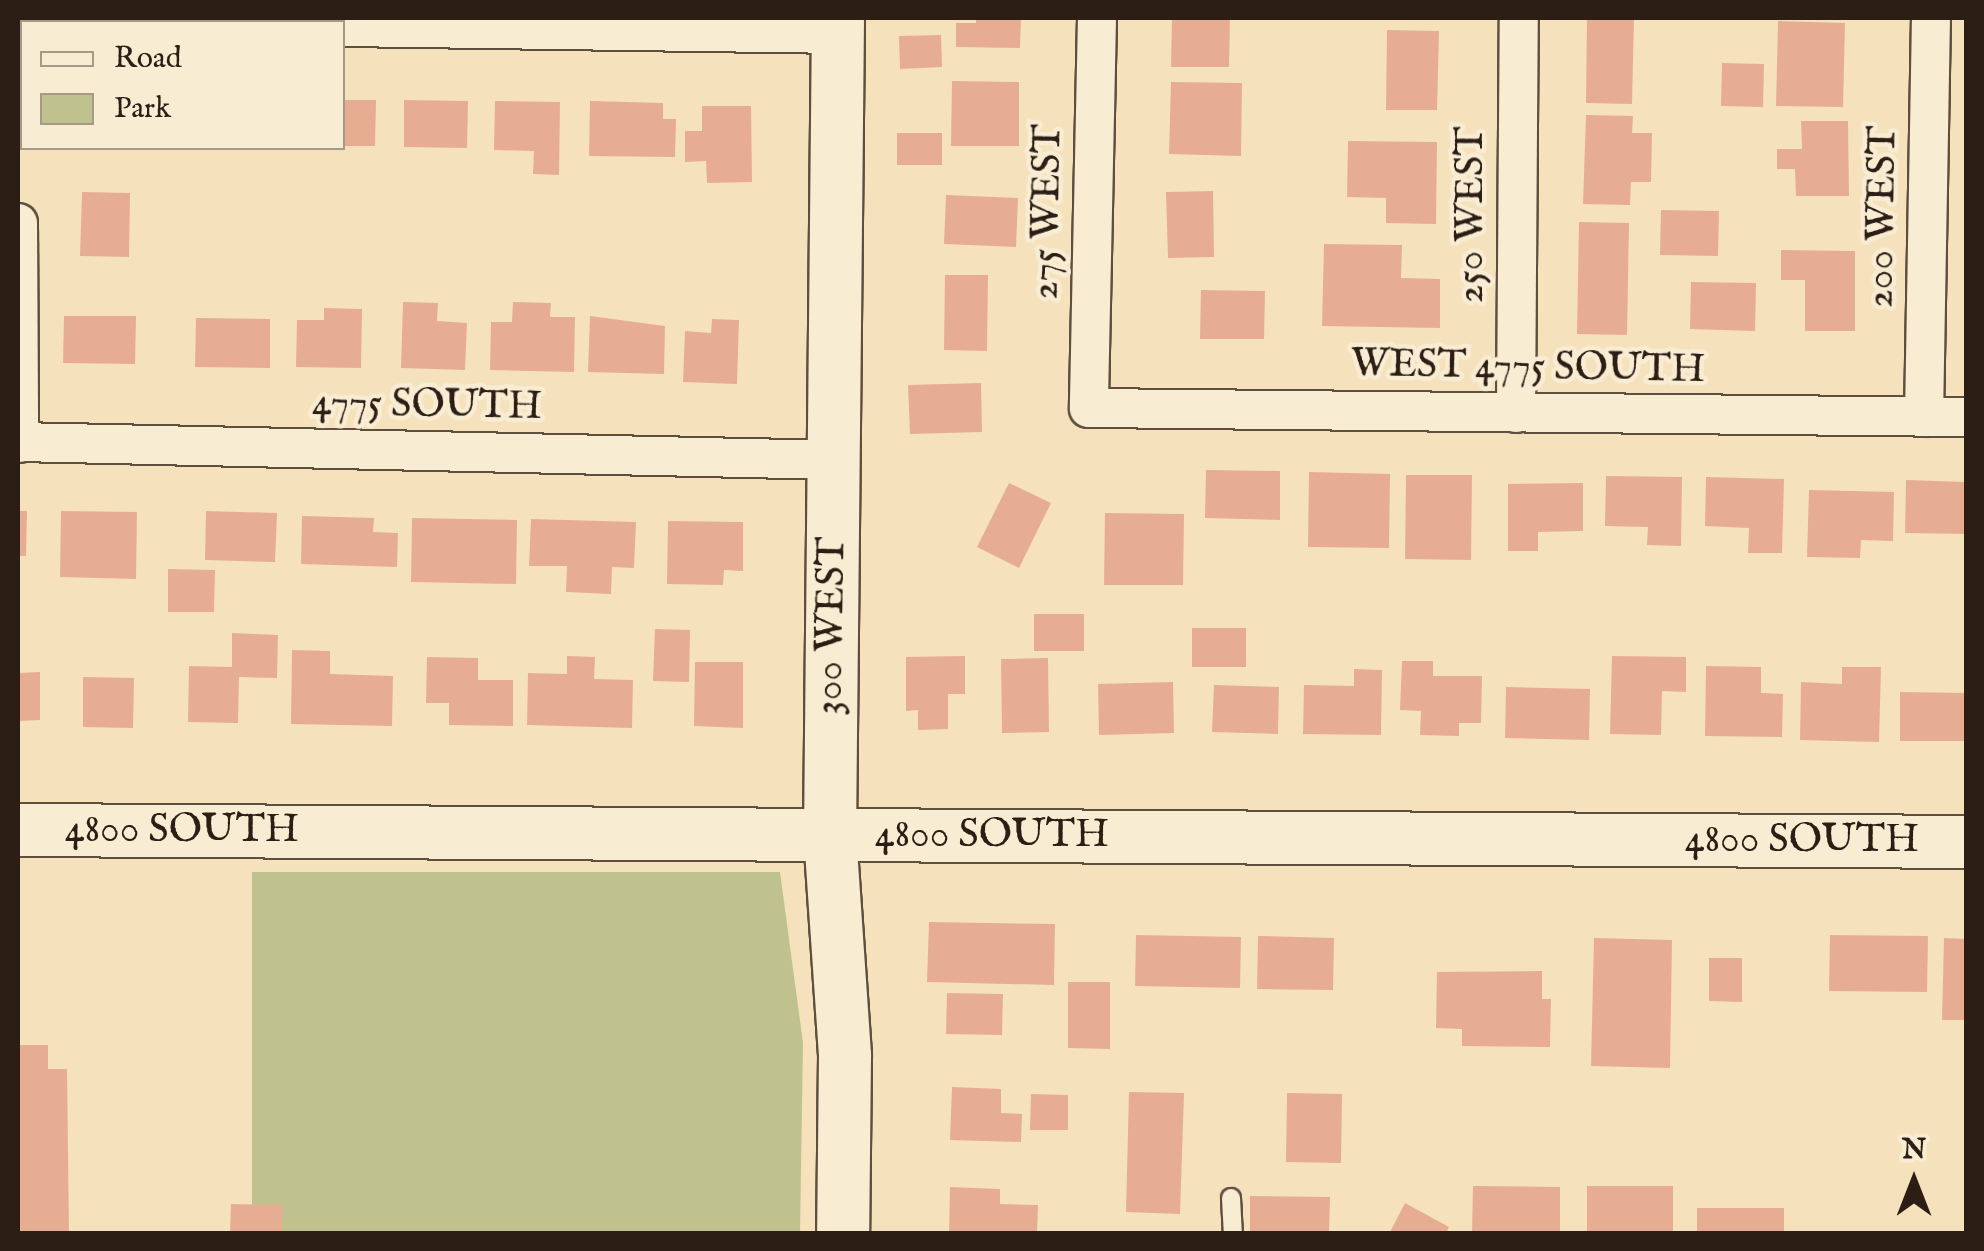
<!DOCTYPE html>
<style>
body{margin:0}
#map{position:relative;width:1984px;height:1251px;overflow:hidden;background:#f5e2bc;font-family:"IM FELL English",serif}
div>[style]{position:absolute}
.green>*{inset:0;background:#bfc28f}
.building>*{inset:0;background:#e7ad92}
.roads{filter:drop-shadow(2px 0 #5e4f3f) drop-shadow(-2px 0 #5e4f3f) drop-shadow(0 2px #5e4f3f) drop-shadow(0 -2px #5e4f3f)}
.lane>*{height:18px;margin:-9px;padding:0 9px;transform-origin:9px;border-radius:9px;background:#f8ecd3}
.street>*{height:38px;margin:-19px;padding:0 19px;transform-origin:19px;border-radius:19px;background:#f8ecd3}
.secondary>*{height:52px;margin:-26px;padding:0 26px;transform-origin:26px;border-radius:26px;background:#f8ecd3}
span{translate:-50% -50%;white-space:nowrap;text-align:center;line-height:1.15;-webkit-text-stroke:9px #f8ecd3;paint-order:stroke}
.street-label{font-size:40px;color:#2c1e15}
.frame{position:absolute;inset:0;border:20px solid #2c1e15;pointer-events:none}
.legend{position:absolute;left:20px;top:20px;width:325px;height:130px;box-sizing:border-box;background:#f8ecd3;border:2px solid #a69a87;margin:0;padding:12px 18px;list-style:none;font-size:30px;color:#2c1e15}
.legend li{display:flex;align-items:center;gap:20px;height:50px}
.legend b{width:50px;border:2px solid #a69a87}
.north{position:absolute;left:1864px;top:1131px;width:100px;height:100px;-webkit-text-stroke:8px #f8ecd3;paint-order:stroke;rotate:0deg;font-size:28px;font-weight:700;line-height:40px;text-align:center;color:#2c1e15}
.north::after{content:'';display:block;margin:auto;width:35px;height:45px;background:#2c1e15;clip-path:polygon(50% 0,100% 100%,50% 72%,0 100%)}
</style>
<div id="map">
<div class="green">
<div style="clip-path:polygon(252px 872px,780px 872px,803px 1043px,800px 1233px,252px 1234px)"></div>
</div>
<div class="building">
<div style="clip-path:polygon(976px 18px,1021px 18px,1020px 48px,956px 47px,956px 23px,976px 23px)"></div>
<div style="clip-path:polygon(1172px 18px,1230px 18px,1229px 67px,1171px 67px)"></div>
<div style="clip-path:polygon(1587px 18px,1634px 18px,1632px 104px,1586px 103px)"></div>
<div style="clip-path:polygon(1778px 21px,1845px 23px,1843px 107px,1776px 106px)"></div>
<div style="clip-path:polygon(1387px 30px,1439px 31px,1437px 110px,1386px 110px)"></div>
<div style="clip-path:polygon(941px 35px,942px 67px,900px 69px,899px 36px)"></div>
<div style="clip-path:polygon(1722px 63px,1764px 64px,1763px 107px,1721px 106px)"></div>
<div style="clip-path:polygon(952px 81px,1019px 82px,1019px 146px,951px 146px)"></div>
<div style="clip-path:polygon(1171px 82px,1242px 83px,1241px 156px,1169px 154px)"></div>
<div style="clip-path:polygon(342px 100px,376px 100px,375px 146px,342px 146px)"></div>
<div style="clip-path:polygon(404px 100px,468px 101px,467px 148px,404px 147px)"></div>
<div style="clip-path:polygon(495px 101px,560px 102px,559px 175px,533px 174px,534px 151px,494px 150px)"></div>
<div style="clip-path:polygon(590px 101px,663px 103px,663px 119px,676px 119px,675px 157px,589px 156px)"></div>
<div style="clip-path:polygon(702px 106px,751px 106px,752px 182px,707px 183px,706px 161px,685px 162px,685px 131px,702px 131px)"></div>
<div style="clip-path:polygon(1586px 115px,1633px 116px,1632px 133px,1652px 133px,1651px 182px,1631px 182px,1630px 205px,1583px 204px)"></div>
<div style="clip-path:polygon(1801px 121px,1848px 121px,1849px 196px,1796px 196px,1795px 169px,1777px 169px,1777px 149px,1802px 149px)"></div>
<div style="clip-path:polygon(897px 133px,942px 133px,942px 165px,897px 165px)"></div>
<div style="clip-path:polygon(1348px 141px,1437px 142px,1436px 224px,1386px 223px,1386px 198px,1347px 197px)"></div>
<div style="clip-path:polygon(1213px 191px,1214px 257px,1168px 258px,1166px 192px)"></div>
<div style="clip-path:polygon(82px 192px,130px 193px,129px 257px,80px 256px)"></div>
<div style="clip-path:polygon(946px 195px,1018px 198px,1016px 247px,944px 244px)"></div>
<div style="clip-path:polygon(1661px 210px,1719px 211px,1718px 256px,1660px 255px)"></div>
<div style="clip-path:polygon(1579px 222px,1629px 223px,1627px 335px,1577px 334px)"></div>
<div style="clip-path:polygon(1324px 244px,1402px 245px,1401px 278px,1440px 279px,1440px 328px,1322px 326px)"></div>
<div style="clip-path:polygon(1781px 250px,1855px 251px,1855px 331px,1805px 331px,1805px 280px,1781px 280px)"></div>
<div style="clip-path:polygon(945px 275px,988px 275px,987px 351px,944px 350px)"></div>
<div style="clip-path:polygon(1691px 282px,1756px 283px,1755px 331px,1690px 329px)"></div>
<div style="clip-path:polygon(1201px 290px,1265px 291px,1264px 339px,1200px 339px)"></div>
<div style="clip-path:polygon(403px 302px,438px 303px,437px 321px,467px 323px,465px 370px,401px 368px)"></div>
<div style="clip-path:polygon(513px 302px,551px 303px,550px 317px,575px 317px,574px 372px,490px 370px,491px 322px,512px 322px)"></div>
<div style="clip-path:polygon(324px 308px,362px 309px,361px 368px,296px 367px,297px 320px,324px 320px)"></div>
<div style="clip-path:polygon(64px 316px,136px 316px,135px 364px,63px 363px)"></div>
<div style="clip-path:polygon(590px 316px,665px 326px,664px 374px,588px 372px)"></div>
<div style="clip-path:polygon(196px 318px,270px 319px,270px 368px,195px 367px)"></div>
<div style="clip-path:polygon(712px 319px,739px 320px,737px 384px,683px 382px,685px 331px,711px 333px)"></div>
<div style="clip-path:polygon(981px 383px,982px 432px,910px 434px,908px 385px)"></div>
<div style="clip-path:polygon(1206px 470px,1280px 471px,1280px 520px,1205px 518px)"></div>
<div style="clip-path:polygon(1309px 472px,1390px 474px,1389px 548px,1308px 547px)"></div>
<div style="clip-path:polygon(1406px 475px,1472px 475px,1471px 560px,1405px 559px)"></div>
<div style="clip-path:polygon(1606px 476px,1682px 477px,1681px 546px,1647px 545px,1648px 527px,1605px 526px)"></div>
<div style="clip-path:polygon(1706px 477px,1784px 479px,1782px 553px,1748px 553px,1749px 528px,1705px 526px)"></div>
<div style="clip-path:polygon(1906px 480px,1966px 482px,1966px 534px,1905px 533px)"></div>
<div style="clip-path:polygon(1009px 483px,1051px 503px,1019px 568px,977px 547px)"></div>
<div style="clip-path:polygon(1583px 483px,1583px 531px,1538px 532px,1538px 551px,1508px 551px,1508px 484px)"></div>
<div style="clip-path:polygon(1809px 490px,1894px 492px,1893px 541px,1861px 540px,1860px 558px,1807px 557px)"></div>
<div style="clip-path:polygon(18px 511px,27px 511px,26px 556px,18px 556px)"></div>
<div style="clip-path:polygon(61px 511px,137px 512px,136px 579px,60px 577px)"></div>
<div style="clip-path:polygon(206px 511px,277px 513px,275px 562px,205px 560px)"></div>
<div style="clip-path:polygon(1105px 513px,1184px 514px,1183px 585px,1104px 585px)"></div>
<div style="clip-path:polygon(302px 516px,374px 518px,373px 532px,398px 533px,397px 567px,301px 564px)"></div>
<div style="clip-path:polygon(412px 518px,517px 520px,516px 584px,411px 582px)"></div>
<div style="clip-path:polygon(531px 519px,636px 522px,634px 568px,612px 567px,611px 594px,566px 592px,567px 566px,529px 566px)"></div>
<div style="clip-path:polygon(668px 521px,743px 522px,743px 571px,724px 570px,723px 585px,667px 584px)"></div>
<div style="clip-path:polygon(168px 569px,215px 570px,214px 612px,168px 612px)"></div>
<div style="clip-path:polygon(1034px 614px,1084px 614px,1084px 651px,1034px 651px)"></div>
<div style="clip-path:polygon(1192px 628px,1246px 628px,1246px 667px,1192px 667px)"></div>
<div style="clip-path:polygon(655px 629px,690px 630px,689px 682px,653px 681px)"></div>
<div style="clip-path:polygon(232px 633px,278px 635px,277px 678px,239px 677px,238px 723px,188px 722px,189px 666px,232px 667px)"></div>
<div style="clip-path:polygon(292px 650px,330px 651px,330px 674px,393px 676px,392px 726px,291px 724px)"></div>
<div style="clip-path:polygon(567px 656px,595px 657px,594px 679px,633px 680px,632px 728px,527px 725px,528px 673px,567px 674px)"></div>
<div style="clip-path:polygon(965px 656px,965px 694px,948px 694px,948px 729px,918px 730px,918px 710px,906px 711px,906px 657px)"></div>
<div style="clip-path:polygon(1612px 656px,1686px 657px,1686px 692px,1662px 691px,1661px 735px,1610px 734px)"></div>
<div style="clip-path:polygon(427px 657px,478px 658px,478px 680px,513px 680px,513px 726px,449px 725px,449px 703px,426px 703px)"></div>
<div style="clip-path:polygon(1048px 658px,1049px 732px,1002px 733px,1001px 659px)"></div>
<div style="clip-path:polygon(1402px 661px,1433px 661px,1433px 676px,1482px 676px,1481px 723px,1459px 723px,1459px 736px,1420px 735px,1421px 711px,1400px 710px)"></div>
<div style="clip-path:polygon(695px 662px,743px 662px,743px 728px,694px 726px)"></div>
<div style="clip-path:polygon(1706px 666px,1761px 667px,1761px 693px,1783px 694px,1782px 737px,1705px 736px)"></div>
<div style="clip-path:polygon(1842px 667px,1881px 667px,1879px 742px,1800px 740px,1801px 682px,1842px 684px)"></div>
<div style="clip-path:polygon(1354px 669px,1382px 670px,1381px 735px,1303px 734px,1304px 685px,1354px 686px)"></div>
<div style="clip-path:polygon(40px 672px,40px 720px,18px 721px,18px 673px)"></div>
<div style="clip-path:polygon(83px 677px,134px 678px,133px 728px,83px 727px)"></div>
<div style="clip-path:polygon(1173px 682px,1174px 733px,1099px 735px,1098px 684px)"></div>
<div style="clip-path:polygon(1214px 685px,1279px 687px,1278px 734px,1212px 732px)"></div>
<div style="clip-path:polygon(1506px 687px,1590px 689px,1589px 740px,1505px 738px)"></div>
<div style="clip-path:polygon(1900px 692px,1966px 693px,1966px 741px,1900px 741px)"></div>
<div style="clip-path:polygon(929px 922px,1055px 924px,1054px 985px,927px 982px)"></div>
<div style="clip-path:polygon(1136px 935px,1241px 937px,1240px 988px,1135px 986px)"></div>
<div style="clip-path:polygon(1830px 935px,1928px 936px,1927px 992px,1829px 991px)"></div>
<div style="clip-path:polygon(1258px 936px,1334px 938px,1333px 990px,1257px 989px)"></div>
<div style="clip-path:polygon(1594px 938px,1672px 940px,1670px 1068px,1591px 1066px)"></div>
<div style="clip-path:polygon(1944px 938px,1966px 939px,1966px 1020px,1942px 1020px)"></div>
<div style="clip-path:polygon(1709px 958px,1742px 958px,1742px 1002px,1709px 1001px)"></div>
<div style="clip-path:polygon(1542px 971px,1542px 999px,1551px 999px,1550px 1047px,1462px 1046px,1462px 1029px,1436px 1028px,1437px 972px)"></div>
<div style="clip-path:polygon(1068px 982px,1110px 982px,1110px 1049px,1068px 1048px)"></div>
<div style="clip-path:polygon(947px 993px,1003px 994px,1002px 1035px,946px 1034px)"></div>
<div style="clip-path:polygon(18px 1045px,48px 1045px,48px 1069px,67px 1069px,69px 1234px,18px 1234px)"></div>
<div style="clip-path:polygon(952px 1087px,1001px 1089px,1001px 1113px,1022px 1114px,1021px 1142px,950px 1140px)"></div>
<div style="clip-path:polygon(1129px 1092px,1184px 1093px,1180px 1214px,1126px 1212px)"></div>
<div style="clip-path:polygon(1287px 1093px,1342px 1094px,1341px 1163px,1286px 1162px)"></div>
<div style="clip-path:polygon(1031px 1094px,1068px 1095px,1068px 1130px,1030px 1130px)"></div>
<div style="clip-path:polygon(1473px 1186px,1560px 1187px,1560px 1234px,1472px 1234px)"></div>
<div style="clip-path:polygon(1587px 1186px,1673px 1186px,1673px 1234px,1587px 1234px)"></div>
<div style="clip-path:polygon(950px 1187px,1000px 1189px,1000px 1204px,1038px 1205px,1037px 1234px,949px 1234px)"></div>
<div style="clip-path:polygon(1250px 1196px,1330px 1197px,1329px 1234px,1250px 1234px)"></div>
<div style="clip-path:polygon(1405px 1203px,1449px 1227px,1446px 1234px,1389px 1234px)"></div>
<div style="clip-path:polygon(231px 1204px,283px 1205px,282px 1234px,230px 1234px)"></div>
<div style="clip-path:polygon(1697px 1208px,1784px 1208px,1784px 1234px,1697px 1234px)"></div>
</div>
<div class="roads">
<div class="lane">
<div style="left:1231px;top:1198px;width:36px;rotate:87deg"></div>
</div>
<div class="street">
<div style="left:1097px;top:18px;width:390px;rotate:91.2deg"></div>
<div style="left:1089px;top:408px;width:877px;rotate:0.59deg"></div>
<div style="left:18px;top:22px;width:36px"></div>
<div style="left:342px;top:27px;width:496px;rotate:0.8deg"></div>
<div style="left:18px;top:223px;width:220px;rotate:89.7deg"></div>
<div style="left:1516px;top:413px;width:395px;rotate:-89.6deg"></div>
<div style="left:1924px;top:417px;width:399px;rotate:-89deg"></div>
<div style="left:18px;top:442px;width:816px;rotate:1.26deg"></div>
</div>
<div class="secondary">
<div style="left:838px;top:18px;width:817px;rotate:90.56deg"></div>
<div style="left:830px;top:835px;width:222px;rotate:86.1deg"></div>
<div style="left:845px;top:1056px;width:178px;rotate:90.6deg"></div>
<div style="left:18px;top:830px;width:1948px;rotate:0.35deg"></div>
</div>
</div>
<div class="street-label">
<span style="left:1048px;top:212px;rotate:-89deg">275 WEST</span>
<span style="left:1472px;top:215px;rotate:-90deg">250 WEST</span>
<span style="left:1883px;top:217px;rotate:-89deg">200 WEST</span>
<span style="left:1528px;top:368px;rotate:1deg">WEST 4775 SOUTH</span>
<span style="left:427px;top:406px;rotate:1deg">4775 SOUTH</span>
<span style="left:832px;top:626px;rotate:-89deg">300 WEST</span>
<span style="left:182px;top:831px">4800 SOUTH</span>
<span style="left:992px;top:836px">4800 SOUTH</span>
<span style="left:1802px;top:841px">4800 SOUTH</span>
</div>
<div class="frame"></div>
<ul class="legend">
<li><b style="height:12px;background:#f8ecd3"></b>Road</li>
<li><b style="height:28px;background:#bfc28f"></b>Park</li>
</ul>
<div class="north">N</div>
</div>
